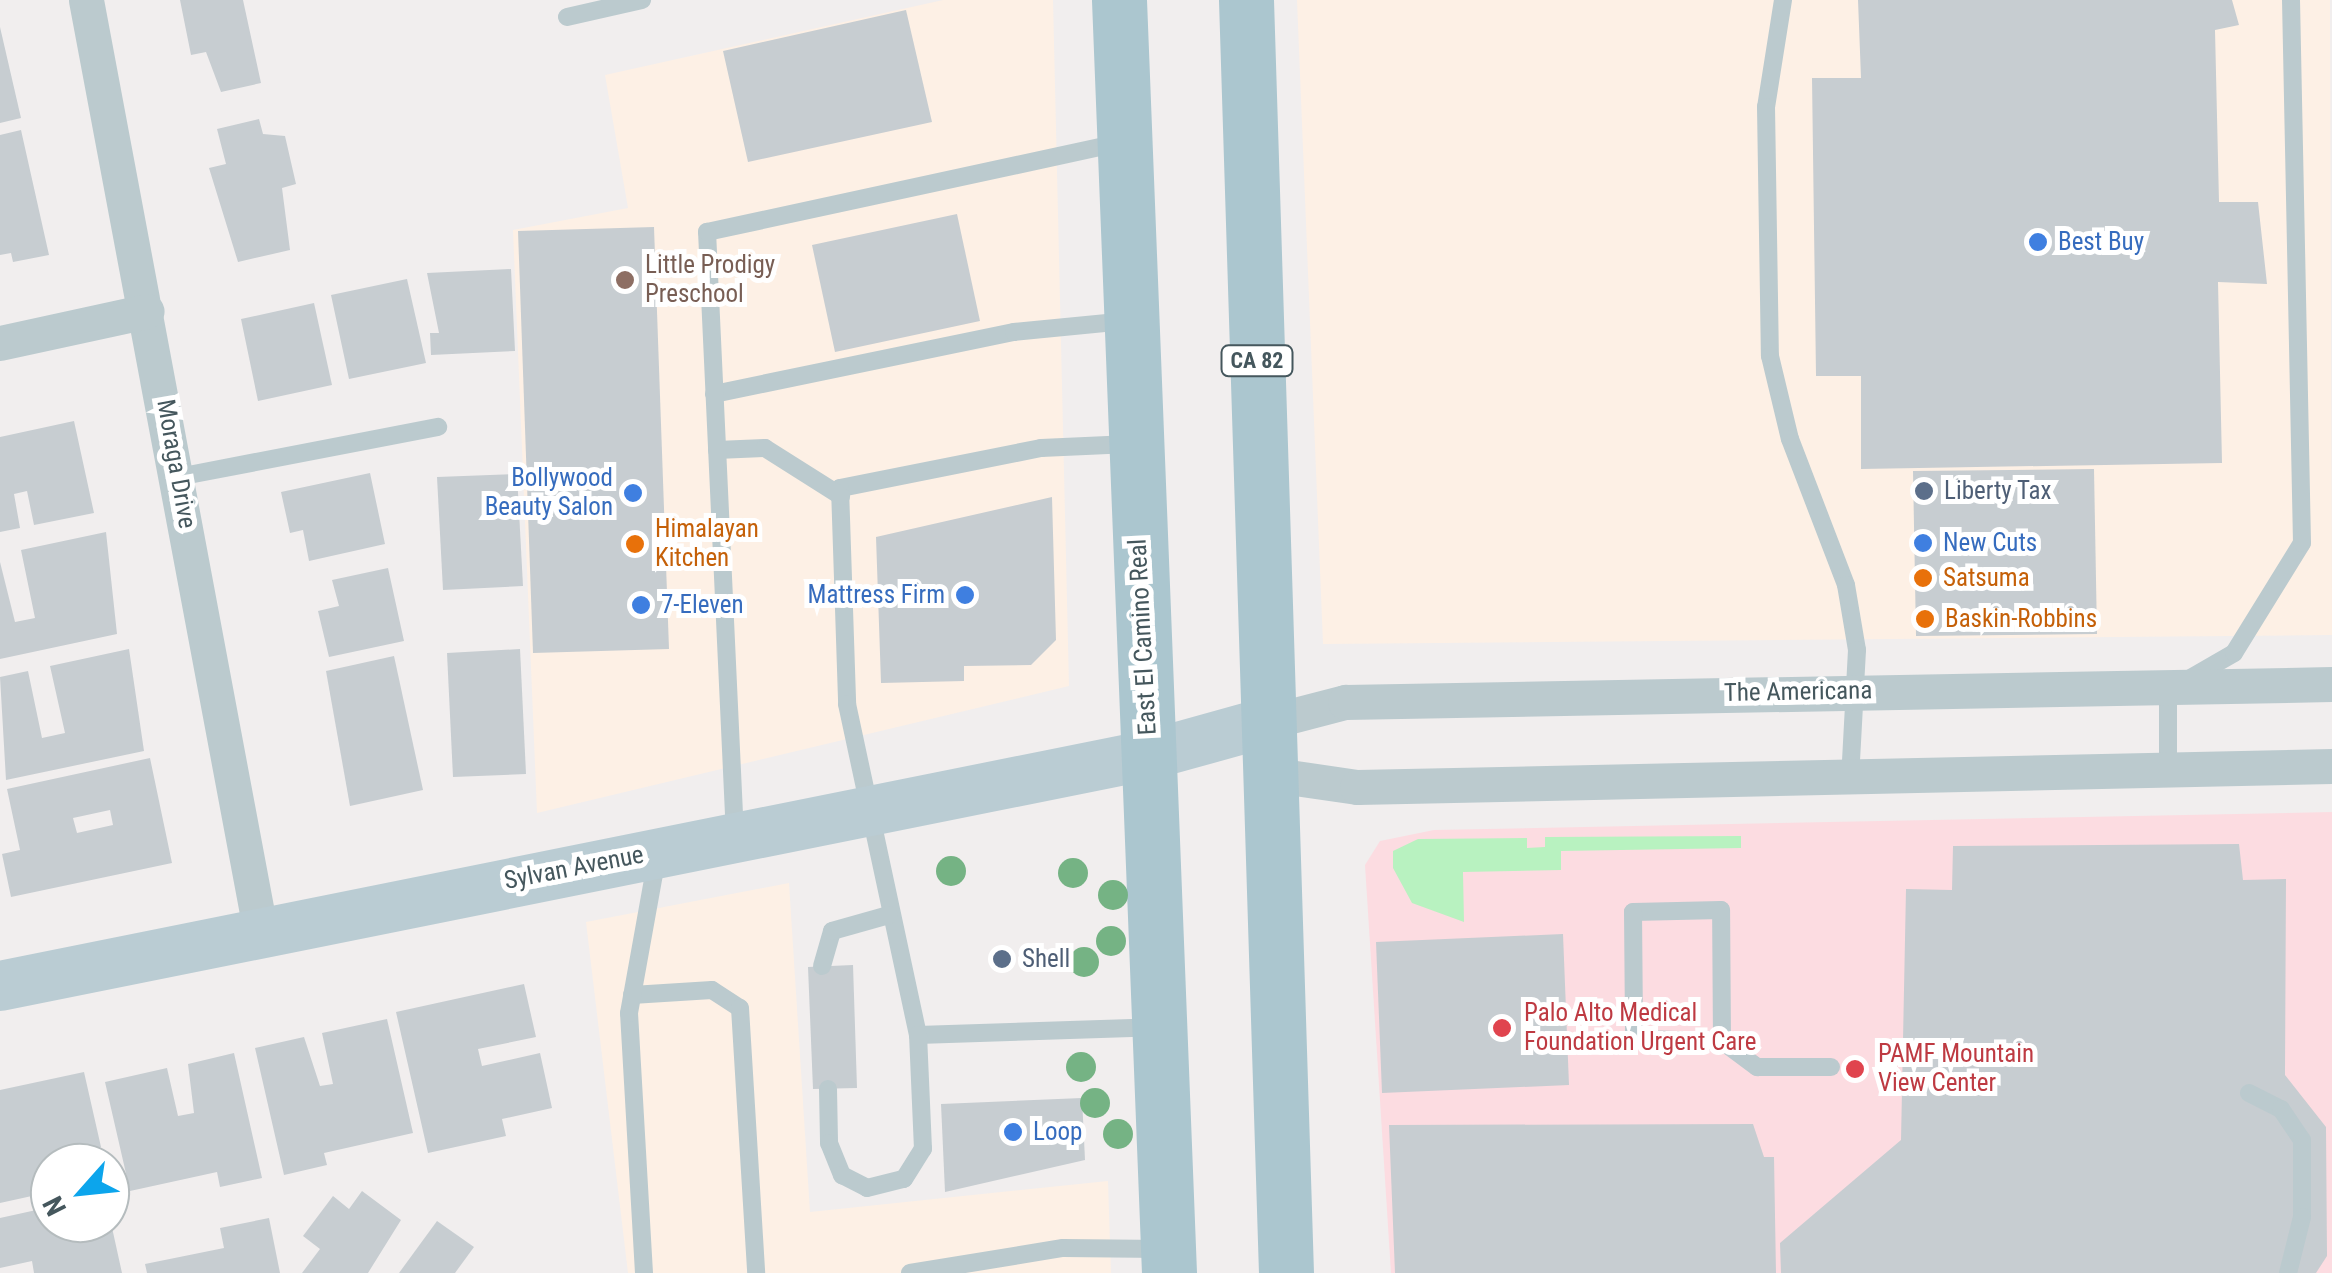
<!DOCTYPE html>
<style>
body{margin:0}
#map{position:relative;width:2332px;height:1273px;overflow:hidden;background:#f1eeee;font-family:"Roboto Condensed",sans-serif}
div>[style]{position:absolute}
.commercial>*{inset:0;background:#fdf0e5}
.medical>*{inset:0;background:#fcdce1}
.green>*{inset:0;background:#b8f2c0}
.building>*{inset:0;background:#c7cdd1}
.lane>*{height:18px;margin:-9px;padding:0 9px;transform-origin:9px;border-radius:9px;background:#bbcace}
.street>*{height:35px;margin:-17.5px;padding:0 17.5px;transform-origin:17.5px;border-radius:17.5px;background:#bbcace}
.secondary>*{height:50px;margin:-25px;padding:0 25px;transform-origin:25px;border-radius:25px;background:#baccd3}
.primary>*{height:55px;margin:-27.5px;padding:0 27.5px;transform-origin:27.5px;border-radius:27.5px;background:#abc6cf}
.trees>*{width:30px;height:30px;margin:-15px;border-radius:50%;background:#75b384}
.dots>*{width:28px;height:28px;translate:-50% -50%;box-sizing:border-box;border:5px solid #fff;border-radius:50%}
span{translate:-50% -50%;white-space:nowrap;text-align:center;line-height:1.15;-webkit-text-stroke:10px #fff;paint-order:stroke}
.shield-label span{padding:2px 8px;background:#fff;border:2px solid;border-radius:8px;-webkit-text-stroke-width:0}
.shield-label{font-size:22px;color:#45575d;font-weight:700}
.shop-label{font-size:25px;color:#366cbe}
.left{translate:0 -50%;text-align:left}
.right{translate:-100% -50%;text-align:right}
.education-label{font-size:25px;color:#785e54}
.street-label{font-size:25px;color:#45575d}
.service-label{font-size:25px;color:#4e5e75}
.food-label{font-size:25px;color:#c56008}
.health-label{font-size:25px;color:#be3a42}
.north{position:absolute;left:30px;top:1143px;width:100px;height:100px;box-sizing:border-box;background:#fff;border:2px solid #b5bcbe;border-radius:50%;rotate:243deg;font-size:28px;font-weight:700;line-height:40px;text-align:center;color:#45575d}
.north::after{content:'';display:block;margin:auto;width:35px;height:45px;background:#0ca5ec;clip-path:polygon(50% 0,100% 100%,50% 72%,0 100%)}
</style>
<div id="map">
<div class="commercial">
<div style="clip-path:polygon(943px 0,1053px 0,1069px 686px,537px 813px,513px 230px,628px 208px,605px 75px)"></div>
<div style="clip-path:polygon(1297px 0,2330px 0,2332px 635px,1323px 644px)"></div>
<div style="clip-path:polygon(789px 883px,810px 1212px,1108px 1181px,1111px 1273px,628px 1273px,586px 922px)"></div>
</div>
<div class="medical">
<div style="clip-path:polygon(2332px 812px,2332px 1273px,1391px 1273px,1365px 865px,1380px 841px,1434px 830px)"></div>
</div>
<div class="green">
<div style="clip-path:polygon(1741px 836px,1741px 848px,1561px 851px,1561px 870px,1463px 872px,1464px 922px,1412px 903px,1393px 868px,1393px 851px,1418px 839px,1527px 838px,1527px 848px,1545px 847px,1545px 837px)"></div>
</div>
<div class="building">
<div style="clip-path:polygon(180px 0,243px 0,261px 83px,221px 92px,206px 52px,191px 55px)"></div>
<div style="clip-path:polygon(1858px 0,2232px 0,2239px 25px,2215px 30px,2219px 202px,2258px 202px,2267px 284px,2218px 282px,2222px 463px,1861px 469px,1861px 376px,1816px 376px,1812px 78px,1861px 78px)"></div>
<div style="clip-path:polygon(906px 10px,932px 122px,748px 162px,723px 51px)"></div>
<div style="clip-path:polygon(0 27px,21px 118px,0 123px)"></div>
<div style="clip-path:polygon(259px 119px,263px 134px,285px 136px,296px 184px,282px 188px,290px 250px,238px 262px,209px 168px,226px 164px,217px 129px)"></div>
<div style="clip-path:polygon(21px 130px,49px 255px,13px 262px,11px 253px,0 255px,0 135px)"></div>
<div style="clip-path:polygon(957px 214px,980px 321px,835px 352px,812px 245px)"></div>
<div style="clip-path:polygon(654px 227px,669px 649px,533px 653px,518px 231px)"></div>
<div style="clip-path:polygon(511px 269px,515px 351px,431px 355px,430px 333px,439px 333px,427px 273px)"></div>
<div style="clip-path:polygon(407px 279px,426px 363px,349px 379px,331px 295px)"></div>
<div style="clip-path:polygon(314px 303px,332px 385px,258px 401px,241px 319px)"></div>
<div style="clip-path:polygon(74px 421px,94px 513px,34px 525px,27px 491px,14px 494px,20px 528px,0 532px,0 437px)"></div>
<div style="clip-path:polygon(2094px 469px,2097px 634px,1916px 636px,1913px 471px)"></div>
<div style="clip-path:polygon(370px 473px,385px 544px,309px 561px,303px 530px,290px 533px,281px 492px)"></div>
<div style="clip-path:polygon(517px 474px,523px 586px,443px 590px,437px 477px)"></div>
<div style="clip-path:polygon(1052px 497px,1056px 640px,1031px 665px,964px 666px,964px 681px,881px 683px,876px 537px)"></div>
<div style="clip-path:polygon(106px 532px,117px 634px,0 659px,0 562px,15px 622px,35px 618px,21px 550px)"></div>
<div style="clip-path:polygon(388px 568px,404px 641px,329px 657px,318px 611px,339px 606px,332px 580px)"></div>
<div style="clip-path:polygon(129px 649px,144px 751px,6px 780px,0 677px,28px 671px,42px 738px,65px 733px,50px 666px)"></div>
<div style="clip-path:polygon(520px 649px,526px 774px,453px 777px,447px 653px)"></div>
<div style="clip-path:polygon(394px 656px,423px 790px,350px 806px,326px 671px)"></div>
<div style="clip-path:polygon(evenodd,150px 758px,172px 863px,11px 897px,2px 854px,20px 850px,7px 789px,150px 758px,110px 810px,113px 825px,77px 833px,73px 818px,110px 810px)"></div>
<div style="clip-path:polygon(2239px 844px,2243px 880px,2286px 879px,2285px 1075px,2326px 1127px,2327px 1256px,2316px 1273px,1781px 1273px,1780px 1243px,1901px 1140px,1906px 889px,1952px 890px,1953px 846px)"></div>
<div style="clip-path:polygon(1563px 934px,1569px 1085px,1382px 1093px,1376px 942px)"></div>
<div style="clip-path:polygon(853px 965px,857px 1088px,813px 1089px,808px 967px)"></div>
<div style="clip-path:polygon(524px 984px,536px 1037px,478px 1049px,482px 1066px,540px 1053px,552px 1108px,502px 1119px,506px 1136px,428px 1153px,396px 1012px)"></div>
<div style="clip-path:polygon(387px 1019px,413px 1133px,324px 1153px,327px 1165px,284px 1175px,255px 1048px,304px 1037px,320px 1086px,333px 1084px,322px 1033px)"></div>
<div style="clip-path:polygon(234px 1053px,262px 1178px,220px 1187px,217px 1172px,130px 1191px,105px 1082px,167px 1068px,178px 1116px,194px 1113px,188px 1064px)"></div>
<div style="clip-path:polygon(84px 1072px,101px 1147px,79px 1152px,82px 1163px,50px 1163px,50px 1192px,0 1203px,0 1090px)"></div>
<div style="clip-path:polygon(1082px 1098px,1085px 1160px,945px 1192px,941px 1104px)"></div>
<div style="clip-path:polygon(1753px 1124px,1764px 1157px,1774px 1157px,1776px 1273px,1395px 1273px,1389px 1125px)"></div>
<div style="clip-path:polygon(362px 1191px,401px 1220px,368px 1273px,302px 1273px,320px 1249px,303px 1236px,333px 1196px,349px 1209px)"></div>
<div style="clip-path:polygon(50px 1207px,50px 1223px,111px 1223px,122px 1273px,34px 1273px,32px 1261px,0 1268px,0 1218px)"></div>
<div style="clip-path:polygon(269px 1218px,280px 1273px,147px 1273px,145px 1264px,224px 1248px,220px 1228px)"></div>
<div style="clip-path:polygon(437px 1221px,474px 1247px,455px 1273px,399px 1273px)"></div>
</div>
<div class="lane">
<div style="left:1783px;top:0;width:108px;rotate:99deg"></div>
<div style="left:1766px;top:107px;width:249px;rotate:89.1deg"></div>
<div style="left:1770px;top:356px;width:85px;rotate:76.5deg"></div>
<div style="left:1790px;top:439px;width:156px;rotate:69deg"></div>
<div style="left:1846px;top:585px;width:66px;rotate:80.4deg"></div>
<div style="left:1857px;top:650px;width:128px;rotate:93.1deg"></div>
<div style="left:567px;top:17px;width:77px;rotate:-12.8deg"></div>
<div style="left:714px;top:394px;width:306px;rotate:-11.7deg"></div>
<div style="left:1014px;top:332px;width:114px;rotate:-5.6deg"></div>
<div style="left:1130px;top:444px;width:89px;rotate:177.4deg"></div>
<div style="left:1041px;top:448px;width:205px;rotate:168.7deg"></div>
<div style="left:840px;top:488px;width:216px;rotate:88.1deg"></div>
<div style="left:847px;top:704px;width:339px;rotate:77.9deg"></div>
<div style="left:918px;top:1035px;width:237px;rotate:-1.9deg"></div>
<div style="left:717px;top:450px;width:48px;rotate:-2.4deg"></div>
<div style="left:765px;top:448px;width:90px;rotate:32.3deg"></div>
<div style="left:178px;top:477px;width:265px;rotate:-10.9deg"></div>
<div style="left:2168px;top:770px;width:79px;rotate:-90deg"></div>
<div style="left:2168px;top:691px;width:76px;rotate:-29.9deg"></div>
<div style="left:2234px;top:653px;width:129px;rotate:-58.3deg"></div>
<div style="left:2302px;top:543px;width:543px;rotate:-91.16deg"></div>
<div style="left:735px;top:836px;width:605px;rotate:-92.65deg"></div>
<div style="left:707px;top:232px;width:422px;rotate:-12.2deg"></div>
<div style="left:822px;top:966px;width:36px;rotate:-74deg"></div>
<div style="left:832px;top:931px;width:59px;rotate:-15.7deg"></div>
<div style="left:632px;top:995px;width:80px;rotate:-3.6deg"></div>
<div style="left:712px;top:990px;width:33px;rotate:33deg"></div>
<div style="left:740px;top:1008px;width:265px;rotate:86.5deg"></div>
<div style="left:1722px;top:1041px;width:131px;rotate:-90.4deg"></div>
<div style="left:1721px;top:910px;width:88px;rotate:178.7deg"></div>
<div style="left:1633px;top:912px;width:127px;rotate:89.5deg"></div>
<div style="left:1634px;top:1039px;width:88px;rotate:1.3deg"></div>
<div style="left:1722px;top:1041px;width:44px;rotate:36.6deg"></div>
<div style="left:1757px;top:1067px;width:74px"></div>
<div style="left:828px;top:1089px;width:54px;rotate:88.9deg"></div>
<div style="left:829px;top:1143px;width:35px;rotate:68deg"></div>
<div style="left:842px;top:1175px;width:28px;rotate:27deg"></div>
<div style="left:867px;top:1188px;width:38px;rotate:-14deg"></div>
<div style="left:904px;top:1179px;width:36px;rotate:-58deg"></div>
<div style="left:923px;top:1149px;width:114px;rotate:-92.5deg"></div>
<div style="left:2249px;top:1093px;width:36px;rotate:27deg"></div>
<div style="left:2281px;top:1109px;width:37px;rotate:56deg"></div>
<div style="left:2302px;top:1140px;width:77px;rotate:90deg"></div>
<div style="left:2302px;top:1217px;width:58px;rotate:104deg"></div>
<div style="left:644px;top:1273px;width:260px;rotate:-93.3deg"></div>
<div style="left:629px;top:1013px;width:158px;rotate:-79.8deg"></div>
<div style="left:910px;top:1273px;width:155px;rotate:-9.3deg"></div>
<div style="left:1063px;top:1248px;width:100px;rotate:0.6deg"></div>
</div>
<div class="street">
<div style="left:86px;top:0;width:945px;rotate:79.39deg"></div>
<div style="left:0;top:343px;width:150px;rotate:-12.3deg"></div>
<div style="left:1268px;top:722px;width:80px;rotate:-14.6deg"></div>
<div style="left:1345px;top:702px;width:987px;rotate:-1.04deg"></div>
<div style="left:1268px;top:774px;width:90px;rotate:8.3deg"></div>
<div style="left:1357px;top:787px;width:975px;rotate:-1.23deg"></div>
</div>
<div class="secondary">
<div style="left:0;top:986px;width:1172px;rotate:-11.37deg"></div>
<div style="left:1149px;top:755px;width:123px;rotate:-15.5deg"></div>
</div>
<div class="primary">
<div style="left:1119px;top:0;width:1274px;rotate:87.75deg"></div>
<div style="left:1246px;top:0;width:1274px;rotate:88.2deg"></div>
</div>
<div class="trees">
<div style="left:951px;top:871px"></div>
<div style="left:1073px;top:873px"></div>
<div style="left:1113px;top:895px"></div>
<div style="left:1111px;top:941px"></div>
<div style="left:1084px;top:962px"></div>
<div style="left:1081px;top:1067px"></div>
<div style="left:1095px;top:1103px"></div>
<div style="left:1118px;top:1134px"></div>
</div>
<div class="dots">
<div style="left:2038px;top:242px;background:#3f7fe0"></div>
<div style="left:625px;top:280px;background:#8d6e63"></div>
<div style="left:1924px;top:491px;background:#5c6f8a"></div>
<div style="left:633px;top:493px;background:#3f7fe0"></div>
<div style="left:1923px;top:543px;background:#3f7fe0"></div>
<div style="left:635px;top:544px;background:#e8710a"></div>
<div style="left:1923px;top:578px;background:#e8710a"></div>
<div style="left:965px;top:595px;background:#3f7fe0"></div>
<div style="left:641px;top:605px;background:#3f7fe0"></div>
<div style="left:1925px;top:619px;background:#e8710a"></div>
<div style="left:1002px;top:959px;background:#5c6f8a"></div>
<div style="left:1502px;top:1028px;background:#e0444e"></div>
<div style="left:1855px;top:1069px;background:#e0444e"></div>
<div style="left:1013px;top:1132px;background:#3f7fe0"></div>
</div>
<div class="shield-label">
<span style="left:1257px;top:361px">CA 82</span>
</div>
<div class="shop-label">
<span class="left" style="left:2058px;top:242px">Best Buy</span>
<span class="right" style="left:613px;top:493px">Bollywood<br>Beauty Salon</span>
<span class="left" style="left:1943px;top:543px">New Cuts</span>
<span class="right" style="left:945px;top:595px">Mattress Firm</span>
<span class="left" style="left:661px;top:605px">7-Eleven</span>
<span class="left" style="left:1033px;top:1132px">Loop</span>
</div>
<div class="education-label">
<span class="left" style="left:645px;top:280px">Little Prodigy<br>Preschool</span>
</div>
<div class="street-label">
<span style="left:176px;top:464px;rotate:80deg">Moraga Drive</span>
<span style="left:1143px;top:637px;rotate:-93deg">East El Camino Real</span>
<span style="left:1798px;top:692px;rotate:-1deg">The Americana</span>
<span style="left:574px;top:868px;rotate:-11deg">Sylvan Avenue</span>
</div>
<div class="service-label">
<span class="left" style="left:1944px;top:491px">Liberty Tax</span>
<span class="left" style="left:1022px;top:959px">Shell</span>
</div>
<div class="food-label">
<span class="left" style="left:655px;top:544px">Himalayan<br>Kitchen</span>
<span class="left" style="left:1943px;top:578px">Satsuma</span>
<span class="left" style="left:1945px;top:619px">Baskin-Robbins</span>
</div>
<div class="health-label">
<span class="left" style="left:1524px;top:1028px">Palo Alto Medical<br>Foundation Urgent Care</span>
<span class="left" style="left:1878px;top:1069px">PAMF Mountain<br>View Center</span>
</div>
<div class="north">N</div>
</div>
